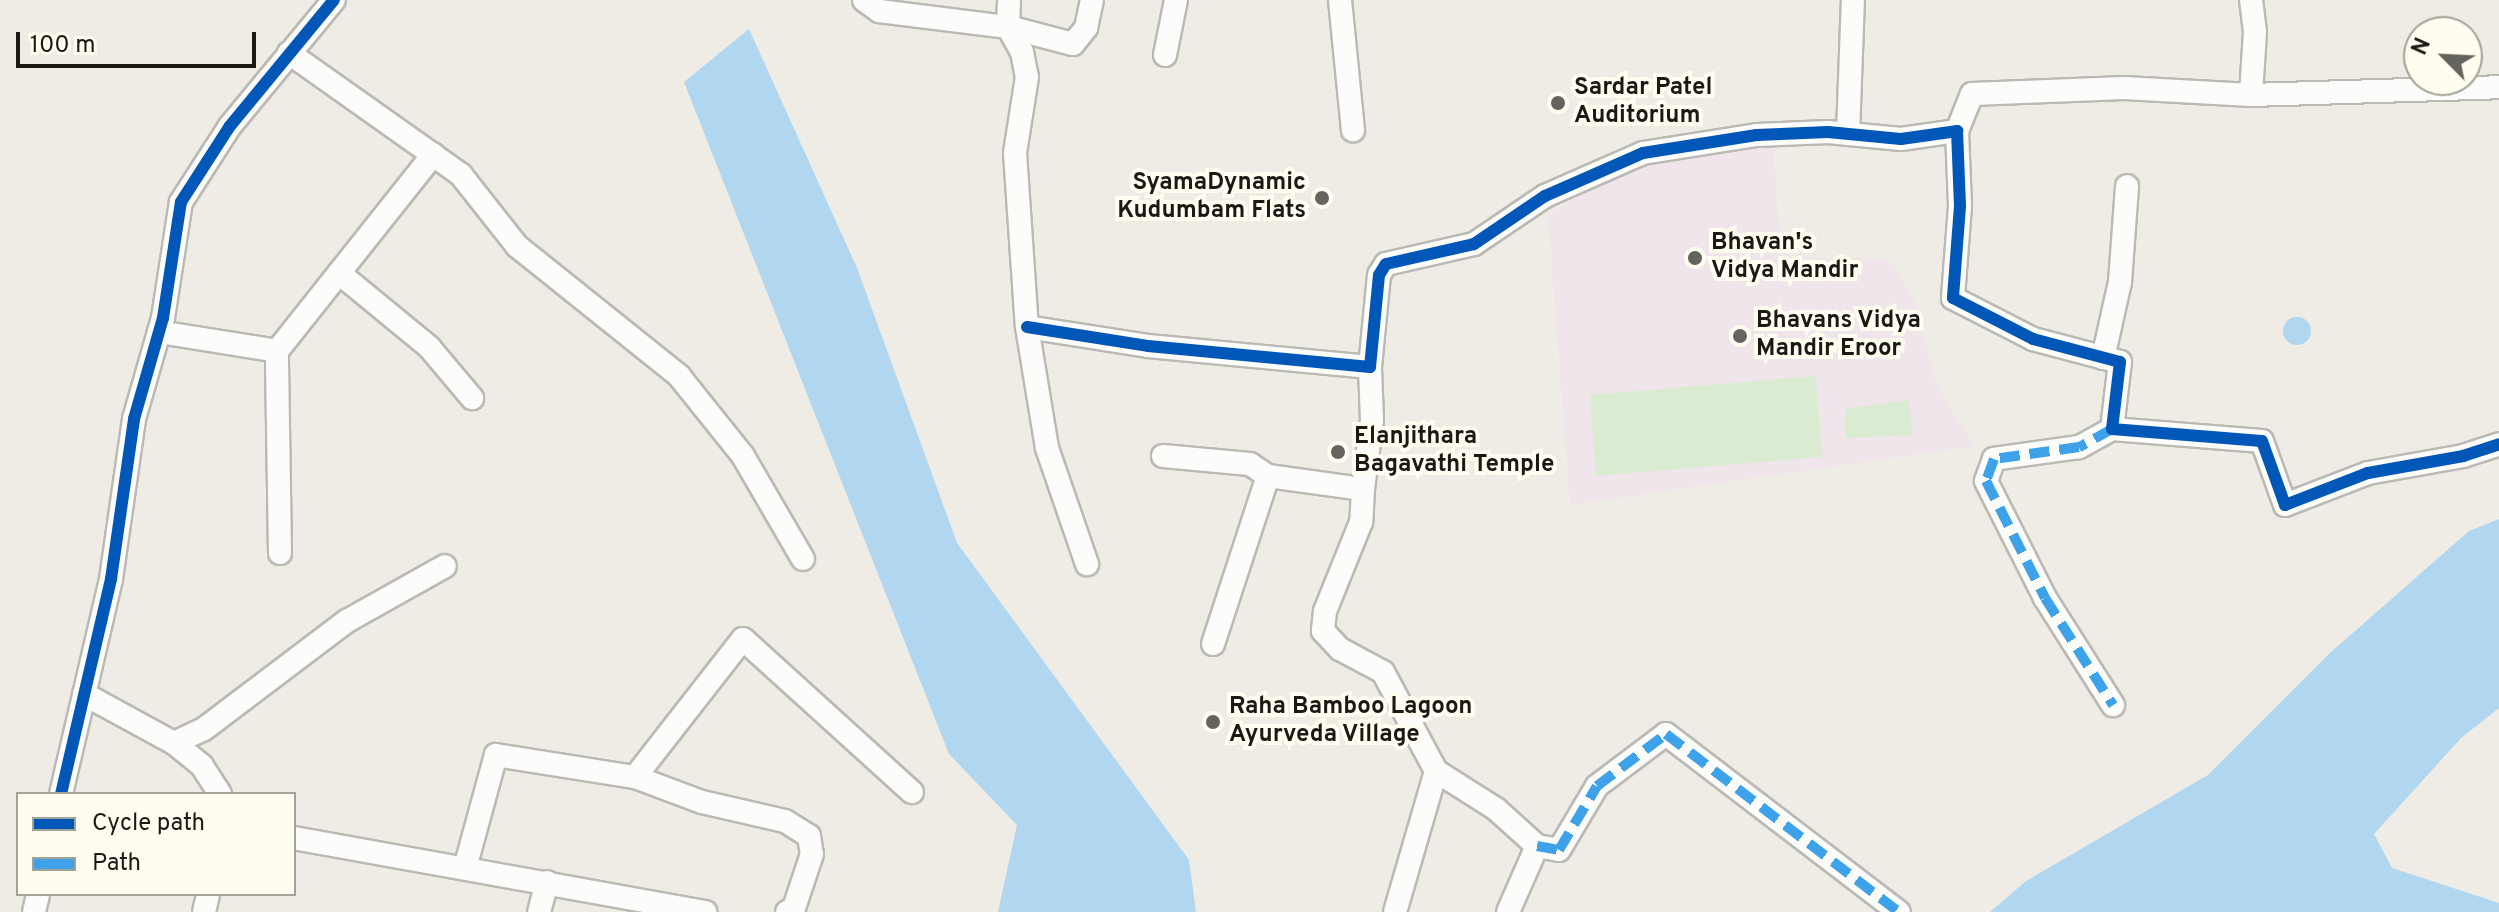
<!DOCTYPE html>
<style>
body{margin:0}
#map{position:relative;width:2499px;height:912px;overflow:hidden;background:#eeece4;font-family:Overpass,sans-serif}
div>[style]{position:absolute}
.education>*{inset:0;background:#f0e5eb}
.green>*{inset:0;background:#d9ebd1}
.water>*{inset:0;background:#b0d6f0}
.round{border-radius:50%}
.roads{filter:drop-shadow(2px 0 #bab9b3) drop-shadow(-2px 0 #bab9b3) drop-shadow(0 2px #bab9b3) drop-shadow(0 -2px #bab9b3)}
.minor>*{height:22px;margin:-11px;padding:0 11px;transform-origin:11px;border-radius:11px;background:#fcfcfb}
.quiet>*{height:10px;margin-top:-5px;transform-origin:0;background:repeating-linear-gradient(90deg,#3da2ea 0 20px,transparent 0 30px)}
.cycleway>*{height:12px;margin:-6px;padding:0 6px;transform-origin:6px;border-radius:6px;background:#0057b8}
.dots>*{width:22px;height:22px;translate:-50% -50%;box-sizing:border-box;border:4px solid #fffdf0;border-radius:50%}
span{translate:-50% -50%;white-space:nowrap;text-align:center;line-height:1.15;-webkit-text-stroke:8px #fffdf0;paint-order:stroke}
.poi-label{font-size:24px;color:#1a1914;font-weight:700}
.left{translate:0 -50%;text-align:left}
.right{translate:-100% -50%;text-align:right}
.legend{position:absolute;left:16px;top:792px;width:280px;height:104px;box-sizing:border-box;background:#fffdf0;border:2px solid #a3a298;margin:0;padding:10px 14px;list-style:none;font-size:24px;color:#1a1914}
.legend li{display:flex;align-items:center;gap:16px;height:40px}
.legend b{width:40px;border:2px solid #a3a298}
.north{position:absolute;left:2403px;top:16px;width:80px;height:80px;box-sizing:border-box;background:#fffdf0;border:2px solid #a3a298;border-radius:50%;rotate:294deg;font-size:22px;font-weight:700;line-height:32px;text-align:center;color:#1a1914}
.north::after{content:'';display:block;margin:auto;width:28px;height:36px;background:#64635d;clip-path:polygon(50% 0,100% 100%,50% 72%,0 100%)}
.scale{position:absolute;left:16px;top:32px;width:240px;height:36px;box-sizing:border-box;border:4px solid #1a1914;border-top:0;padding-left:10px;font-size:24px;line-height:28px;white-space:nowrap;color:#1a1914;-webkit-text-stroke:6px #fffdf0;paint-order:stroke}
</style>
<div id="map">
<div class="education">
<div style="clip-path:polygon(1773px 145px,1781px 256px,1889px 259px,1915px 302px,1936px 384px,1974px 446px,1570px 505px,1548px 215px,1633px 162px,1720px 147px)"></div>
</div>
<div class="green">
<div style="clip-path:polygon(1816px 376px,1822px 457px,1596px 476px,1590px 395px)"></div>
<div style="clip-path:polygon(1908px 400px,1913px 435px,1845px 438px,1845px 409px)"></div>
</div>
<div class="water">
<div style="clip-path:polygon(749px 29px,857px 268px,957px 543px,1189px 860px,1196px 912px,998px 912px,1017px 825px,949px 754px,684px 82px)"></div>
<div class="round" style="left:2283px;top:317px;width:28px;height:28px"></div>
<div style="clip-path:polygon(2499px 519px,2499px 708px,2461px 738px,2374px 834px,2392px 868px,2499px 903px,2499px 912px,1990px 912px,2026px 881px,2208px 775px,2330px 653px,2469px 531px)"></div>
</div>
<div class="roads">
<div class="minor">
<div style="left:864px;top:0;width:19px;rotate:36deg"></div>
<div style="left:879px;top:11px;width:130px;rotate:7.1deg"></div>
<div style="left:1008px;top:27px;width:67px;rotate:14.7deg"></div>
<div style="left:1073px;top:44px;width:21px;rotate:-51deg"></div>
<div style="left:1086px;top:28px;width:29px;rotate:-78deg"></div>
<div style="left:1009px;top:0;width:27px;rotate:92deg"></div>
<div style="left:1008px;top:27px;width:29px;rotate:61deg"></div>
<div style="left:1022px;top:52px;width:25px;rotate:79deg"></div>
<div style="left:1027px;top:77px;width:77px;rotate:99deg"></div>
<div style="left:1015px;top:153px;width:174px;rotate:86.1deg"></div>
<div style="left:1027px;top:327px;width:123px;rotate:80.6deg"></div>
<div style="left:1047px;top:448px;width:123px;rotate:71deg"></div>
<div style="left:1340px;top:0;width:131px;rotate:84.3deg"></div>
<div style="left:289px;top:53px;width:211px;rotate:35.3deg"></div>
<div style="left:461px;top:175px;width:90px;rotate:51.7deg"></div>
<div style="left:517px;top:246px;width:208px;rotate:38.7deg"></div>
<div style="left:679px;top:376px;width:102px;rotate:51.3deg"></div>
<div style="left:743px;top:456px;width:119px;rotate:59.8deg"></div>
<div style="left:1165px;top:55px;width:56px;rotate:-78.7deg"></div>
<div style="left:2251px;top:95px;width:248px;rotate:-1.8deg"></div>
<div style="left:1957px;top:131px;width:40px;rotate:-68deg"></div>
<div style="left:1972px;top:94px;width:152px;rotate:-2.3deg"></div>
<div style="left:2124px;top:88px;width:127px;rotate:3.2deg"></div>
<div style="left:2251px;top:95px;width:63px;rotate:-86.4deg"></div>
<div style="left:2255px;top:32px;width:32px;rotate:-97deg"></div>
<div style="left:1848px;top:134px;width:134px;rotate:-87.9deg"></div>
<div style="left:339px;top:273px;width:117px;rotate:39.4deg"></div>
<div style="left:429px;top:347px;width:67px;rotate:49.9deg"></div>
<div style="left:1027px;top:327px;width:122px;rotate:8.9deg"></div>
<div style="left:1148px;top:346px;width:223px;rotate:5.4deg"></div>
<div style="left:1370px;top:367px;width:92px;rotate:-84.4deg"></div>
<div style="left:1379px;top:275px;width:13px;rotate:-58deg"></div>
<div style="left:1386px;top:264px;width:90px;rotate:-12.8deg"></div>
<div style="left:1474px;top:244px;width:86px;rotate:-34.1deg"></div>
<div style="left:1545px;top:196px;width:107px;rotate:-23.7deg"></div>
<div style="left:1643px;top:153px;width:115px;rotate:-9deg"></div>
<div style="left:1757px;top:135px;width:71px;rotate:-2.4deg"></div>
<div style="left:1828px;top:132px;width:73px;rotate:5.5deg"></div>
<div style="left:1901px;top:139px;width:57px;rotate:-8.1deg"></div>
<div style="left:1957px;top:131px;width:75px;rotate:87.7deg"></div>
<div style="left:1960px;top:206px;width:92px;rotate:94.4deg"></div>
<div style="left:1953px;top:298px;width:90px;rotate:27.1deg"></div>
<div style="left:2033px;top:339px;width:90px;rotate:14.8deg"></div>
<div style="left:2120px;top:362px;width:67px;rotate:96.8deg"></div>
<div style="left:2112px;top:429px;width:150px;rotate:4.6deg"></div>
<div style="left:2262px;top:441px;width:68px;rotate:70.2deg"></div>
<div style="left:2285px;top:505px;width:89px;rotate:-21.1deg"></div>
<div style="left:2368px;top:473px;width:97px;rotate:-10.1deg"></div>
<div style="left:2463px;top:456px;width:38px;rotate:-18deg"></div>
<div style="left:159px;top:332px;width:120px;rotate:9.1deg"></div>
<div style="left:2103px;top:358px;width:78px;rotate:-77.4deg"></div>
<div style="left:2120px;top:282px;width:96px;rotate:-85.8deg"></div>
<div style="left:2112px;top:429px;width:38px;rotate:151deg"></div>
<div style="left:2079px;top:447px;width:86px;rotate:172deg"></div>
<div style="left:1994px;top:459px;width:23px;rotate:110deg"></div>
<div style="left:1986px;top:481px;width:131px;rotate:63.2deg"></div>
<div style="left:2045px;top:598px;width:127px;rotate:57.6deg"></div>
<div style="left:1163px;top:456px;width:87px;rotate:5.3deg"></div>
<div style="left:1250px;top:464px;width:22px;rotate:34deg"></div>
<div style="left:1363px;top:489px;width:33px;rotate:93deg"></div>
<div style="left:1361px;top:522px;width:96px;rotate:112deg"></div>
<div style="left:1325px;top:611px;width:20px;rotate:96deg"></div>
<div style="left:1323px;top:631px;width:25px;rotate:47deg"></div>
<div style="left:1340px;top:649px;width:49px;rotate:28.1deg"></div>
<div style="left:1383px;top:672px;width:112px;rotate:61.8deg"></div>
<div style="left:1436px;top:771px;width:147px;rotate:106.2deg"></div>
<div style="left:280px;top:553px;width:202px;rotate:-90.9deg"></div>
<div style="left:277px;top:351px;width:251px;rotate:-51.5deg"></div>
<div style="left:1213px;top:644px;width:177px;rotate:-71.9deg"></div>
<div style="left:1268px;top:476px;width:96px;rotate:7.8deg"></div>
<div style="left:1363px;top:489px;width:70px;rotate:-82.6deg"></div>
<div style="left:1372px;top:420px;width:53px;rotate:-92.2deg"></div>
<div style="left:84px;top:694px;width:102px;rotate:28.6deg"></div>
<div style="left:174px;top:743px;width:36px;rotate:39deg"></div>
<div style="left:202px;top:766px;width:33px;rotate:57deg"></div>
<div style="left:174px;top:743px;width:33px;rotate:-25deg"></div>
<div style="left:204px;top:729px;width:179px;rotate:-37.1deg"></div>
<div style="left:347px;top:621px;width:112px;rotate:-29.3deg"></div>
<div style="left:1436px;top:771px;width:71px;rotate:32.3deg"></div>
<div style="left:1496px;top:809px;width:55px;rotate:42.1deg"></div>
<div style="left:1537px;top:846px;width:72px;rotate:113.7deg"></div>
<div style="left:635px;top:777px;width:72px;rotate:20.5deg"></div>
<div style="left:702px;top:802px;width:85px;rotate:12.9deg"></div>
<div style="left:785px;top:821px;width:28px;rotate:32deg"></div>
<div style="left:809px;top:836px;width:18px;rotate:81deg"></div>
<div style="left:812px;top:854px;width:57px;rotate:108.4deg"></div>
<div style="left:794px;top:908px;width:8px;rotate:150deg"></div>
<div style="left:61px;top:794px;width:221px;rotate:-76.9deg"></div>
<div style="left:111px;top:579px;width:162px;rotate:-81.8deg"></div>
<div style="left:134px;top:419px;width:105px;rotate:-74deg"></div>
<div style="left:163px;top:318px;width:117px;rotate:-81.2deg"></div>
<div style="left:181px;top:202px;width:90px;rotate:-57.2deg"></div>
<div style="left:230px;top:126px;width:163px;rotate:-50.5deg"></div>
<div style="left:294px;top:838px;width:418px;rotate:10.2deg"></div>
<div style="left:1537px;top:846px;width:22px;rotate:10deg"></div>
<div style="left:1559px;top:850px;width:74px;rotate:-59.3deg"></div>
<div style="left:1597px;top:786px;width:86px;rotate:-37deg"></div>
<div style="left:1666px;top:734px;width:293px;rotate:37.4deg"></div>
<div style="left:465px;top:868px;width:117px;rotate:-74.7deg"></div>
<div style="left:496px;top:755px;width:141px;rotate:9deg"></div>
<div style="left:635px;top:777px;width:175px;rotate:-52deg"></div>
<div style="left:743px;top:639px;width:228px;rotate:42.2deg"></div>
<div style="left:34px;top:912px;width:18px;rotate:-77deg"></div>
<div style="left:204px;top:912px;width:18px;rotate:-77deg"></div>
<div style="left:539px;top:912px;width:31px;rotate:-75deg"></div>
</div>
</div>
<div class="quiet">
<div style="left:2112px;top:429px;width:38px;rotate:151deg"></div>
<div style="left:2079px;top:447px;width:86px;rotate:172deg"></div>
<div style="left:1994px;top:459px;width:23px;rotate:110deg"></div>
<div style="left:1986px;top:481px;width:131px;rotate:63.2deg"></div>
<div style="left:2045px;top:598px;width:127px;rotate:57.6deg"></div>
<div style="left:1537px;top:846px;width:22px;rotate:10deg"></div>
<div style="left:1559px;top:850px;width:74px;rotate:-59.3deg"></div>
<div style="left:1597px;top:786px;width:86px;rotate:-37deg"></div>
<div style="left:1666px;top:734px;width:293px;rotate:37.4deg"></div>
</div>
<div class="cycleway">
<div style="left:1027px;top:327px;width:122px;rotate:8.9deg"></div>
<div style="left:1148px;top:346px;width:223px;rotate:5.4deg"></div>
<div style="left:1370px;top:367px;width:92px;rotate:-84.4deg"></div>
<div style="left:1379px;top:275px;width:13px;rotate:-58deg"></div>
<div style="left:1386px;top:264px;width:90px;rotate:-12.8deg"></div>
<div style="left:1474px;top:244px;width:86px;rotate:-34.1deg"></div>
<div style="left:1545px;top:196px;width:107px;rotate:-23.7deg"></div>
<div style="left:1643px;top:153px;width:115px;rotate:-9deg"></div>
<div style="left:1757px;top:135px;width:71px;rotate:-2.4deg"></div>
<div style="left:1828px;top:132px;width:73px;rotate:5.5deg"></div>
<div style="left:1901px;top:139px;width:57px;rotate:-8.1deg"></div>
<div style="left:1957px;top:131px;width:75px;rotate:87.7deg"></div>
<div style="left:1960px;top:206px;width:92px;rotate:94.4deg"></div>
<div style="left:1953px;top:298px;width:90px;rotate:27.1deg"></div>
<div style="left:2033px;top:339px;width:90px;rotate:14.8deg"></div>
<div style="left:2120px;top:362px;width:67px;rotate:96.8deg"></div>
<div style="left:2112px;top:429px;width:150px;rotate:4.6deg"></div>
<div style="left:2262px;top:441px;width:68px;rotate:70.2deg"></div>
<div style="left:2285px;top:505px;width:89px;rotate:-21.1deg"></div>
<div style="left:2368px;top:473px;width:97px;rotate:-10.1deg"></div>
<div style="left:2463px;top:456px;width:38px;rotate:-18deg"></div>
<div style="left:61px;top:794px;width:221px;rotate:-76.9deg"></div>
<div style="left:111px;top:579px;width:162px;rotate:-81.8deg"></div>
<div style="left:134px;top:419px;width:105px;rotate:-74deg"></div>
<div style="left:163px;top:318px;width:117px;rotate:-81.2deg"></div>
<div style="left:181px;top:202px;width:90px;rotate:-57.2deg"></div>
<div style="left:230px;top:126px;width:163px;rotate:-50.5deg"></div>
</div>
<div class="dots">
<div style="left:1558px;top:103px;background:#64635d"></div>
<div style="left:1322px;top:198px;background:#64635d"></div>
<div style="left:1695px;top:258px;background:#64635d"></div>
<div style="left:1740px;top:336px;background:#64635d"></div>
<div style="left:1338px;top:452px;background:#64635d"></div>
<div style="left:1213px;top:722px;background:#64635d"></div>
</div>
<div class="poi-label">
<span class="left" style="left:1574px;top:103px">Sardar Patel<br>Auditorium</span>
<span class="right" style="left:1306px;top:198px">SyamaDynamic<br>Kudumbam Flats</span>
<span class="left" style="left:1711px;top:258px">Bhavan's<br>Vidya Mandir</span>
<span class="left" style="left:1756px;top:336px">Bhavans Vidya<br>Mandir Eroor</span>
<span class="left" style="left:1354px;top:452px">Elanjithara<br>Bagavathi Temple</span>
<span class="left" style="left:1229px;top:722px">Raha Bamboo Lagoon<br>Ayurveda Village</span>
</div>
<ul class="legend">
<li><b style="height:10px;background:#0057b8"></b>Cycle path</li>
<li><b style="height:10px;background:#3da2ea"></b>Path</li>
</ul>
<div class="north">N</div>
<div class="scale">100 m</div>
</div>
